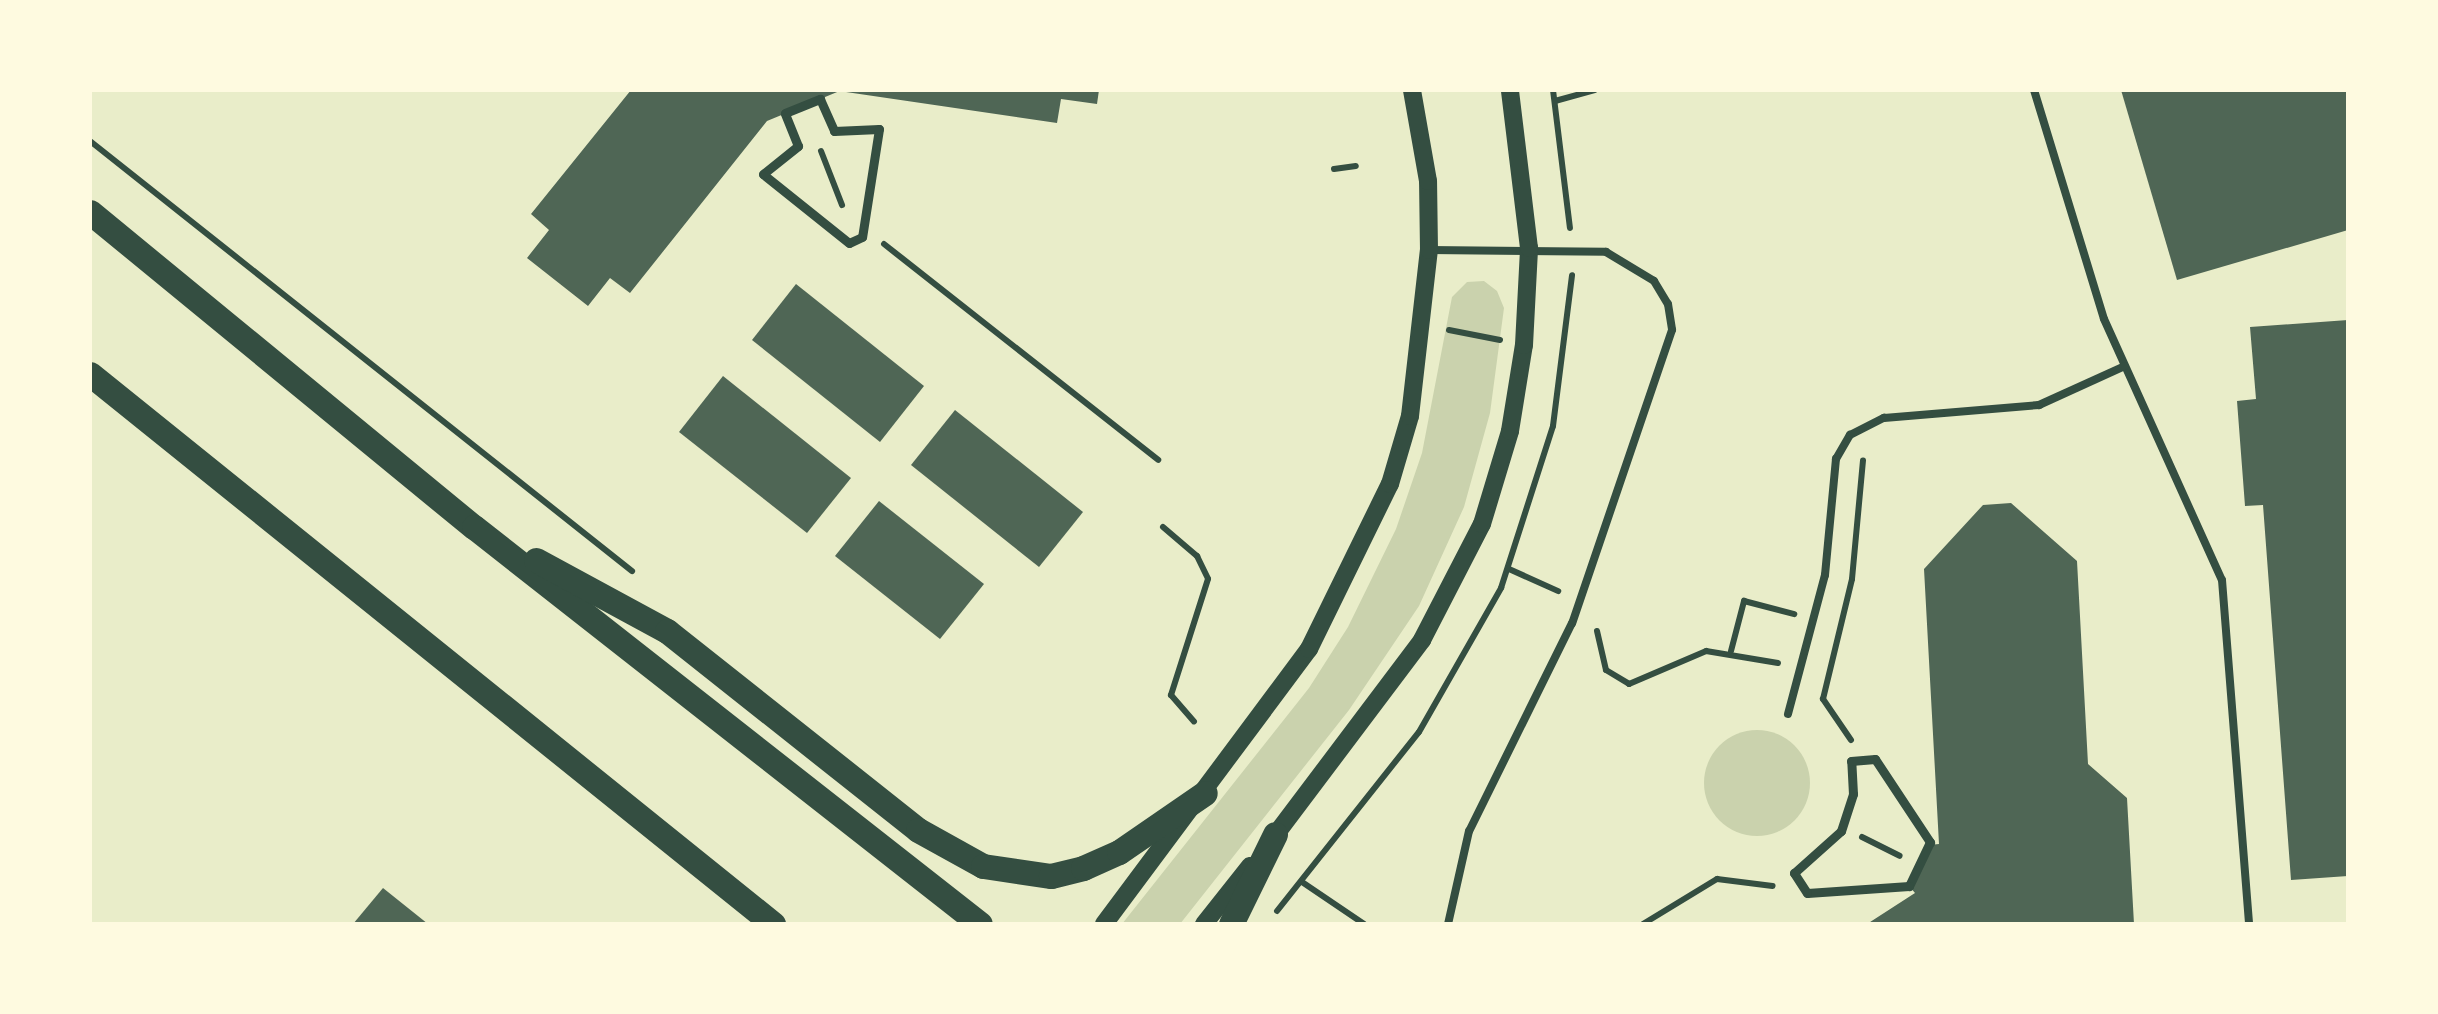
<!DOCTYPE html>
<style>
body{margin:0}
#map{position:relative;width:2438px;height:1014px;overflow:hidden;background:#e9edc9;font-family:Barlow,sans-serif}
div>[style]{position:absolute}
.green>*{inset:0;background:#cad2ad}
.round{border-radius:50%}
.building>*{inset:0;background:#4f6655}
.path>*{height:6px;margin:-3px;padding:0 3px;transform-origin:3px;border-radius:3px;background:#344e41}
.service>*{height:8px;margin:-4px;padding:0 4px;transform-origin:4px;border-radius:4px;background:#344e41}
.pedestrian>*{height:9px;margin:-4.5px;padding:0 4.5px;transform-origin:4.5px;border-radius:4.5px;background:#344e41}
.tertiary>*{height:18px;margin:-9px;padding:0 9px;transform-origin:9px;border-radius:9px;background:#344e41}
.primary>*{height:25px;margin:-12.5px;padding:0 12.5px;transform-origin:12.5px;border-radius:12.5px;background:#344e41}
span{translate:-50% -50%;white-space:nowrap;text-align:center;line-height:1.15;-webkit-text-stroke:10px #fefae0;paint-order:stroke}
.frame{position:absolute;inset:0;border:92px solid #fefae0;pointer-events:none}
</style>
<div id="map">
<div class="green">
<div style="clip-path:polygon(1484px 281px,1497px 291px,1504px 308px,1490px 413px,1464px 507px,1419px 606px,1349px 710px,1180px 924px,1122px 924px,1309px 688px,1348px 627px,1396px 529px,1422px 453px,1452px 297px,1467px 282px)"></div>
<div class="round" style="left:1704px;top:730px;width:106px;height:106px"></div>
</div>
<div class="building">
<div style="clip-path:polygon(631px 90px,842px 90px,767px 121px,630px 293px,610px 278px,588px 306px,527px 258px,549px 230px,531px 214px)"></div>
<div style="clip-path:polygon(1099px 90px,1097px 104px,1061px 99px,1057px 123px,846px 92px)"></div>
<div style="clip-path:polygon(2121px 90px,2348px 90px,2348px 230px,2177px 280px)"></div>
<div style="clip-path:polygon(796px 284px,924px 386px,880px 442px,752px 340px)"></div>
<div style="clip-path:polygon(2348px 320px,2348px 876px,2291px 880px,2263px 505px,2245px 506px,2237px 401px,2256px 399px,2250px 327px)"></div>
<div style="clip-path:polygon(723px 376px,851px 478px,807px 533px,679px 432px)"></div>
<div style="clip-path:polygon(955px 410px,1083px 512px,1039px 567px,911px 465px)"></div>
<div style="clip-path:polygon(879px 501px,984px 584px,940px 639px,835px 556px)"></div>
<div style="clip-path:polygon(2011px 503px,2077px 561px,2088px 764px,2127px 798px,2134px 924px,1867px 924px,1915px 893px,1909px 886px,1929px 845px,1939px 844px,1924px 569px,1983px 505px)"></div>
<div style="clip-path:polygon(383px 888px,428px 924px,353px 924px)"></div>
</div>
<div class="path">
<div style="left:1553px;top:90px;width:139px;rotate:83deg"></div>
<div style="left:1555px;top:101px;width:41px;rotate:-15.4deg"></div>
<div style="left:90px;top:141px;width:692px;rotate:38.43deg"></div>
<div style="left:821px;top:151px;width:58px;rotate:68.7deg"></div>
<div style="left:1334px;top:169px;width:22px;rotate:-8deg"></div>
<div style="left:884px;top:244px;width:349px;rotate:38.2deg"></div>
<div style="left:1449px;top:330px;width:52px;rotate:11.1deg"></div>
<div style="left:1163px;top:527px;width:45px;rotate:40.5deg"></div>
<div style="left:1197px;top:556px;width:25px;rotate:64deg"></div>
<div style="left:1208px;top:579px;width:122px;rotate:107.7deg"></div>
<div style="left:1171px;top:695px;width:35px;rotate:49deg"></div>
<div style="left:1509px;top:569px;width:54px;rotate:24.2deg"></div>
<div style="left:1597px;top:631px;width:40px;rotate:77deg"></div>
<div style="left:1606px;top:670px;width:27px;rotate:31deg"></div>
<div style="left:1629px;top:684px;width:84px;rotate:-23.2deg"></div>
<div style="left:1706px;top:651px;width:73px;rotate:9.5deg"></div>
<div style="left:1731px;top:651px;width:52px;rotate:-75.4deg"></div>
<div style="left:1744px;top:601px;width:52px;rotate:14.6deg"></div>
<div style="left:1851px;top:740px;width:50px;rotate:-124.3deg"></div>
<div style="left:1823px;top:699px;width:123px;rotate:-76.4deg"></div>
<div style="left:1852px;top:579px;width:119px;rotate:-84.7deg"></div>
<div style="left:1862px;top:837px;width:42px;rotate:26.6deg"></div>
<div style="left:1302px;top:882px;width:75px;rotate:34.1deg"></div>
<div style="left:1277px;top:911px;width:228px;rotate:-51.6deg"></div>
<div style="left:1419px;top:732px;width:166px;rotate:-60.3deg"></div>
<div style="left:1501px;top:588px;width:170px;rotate:-72.2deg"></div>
<div style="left:1553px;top:426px;width:152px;rotate:-82.8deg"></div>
<div style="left:1643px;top:924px;width:87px;rotate:-31.3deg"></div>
<div style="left:1717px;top:879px;width:56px;rotate:7.1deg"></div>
</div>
<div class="service">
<div style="left:2034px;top:90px;width:239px;rotate:73deg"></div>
<div style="left:2104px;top:319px;width:286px;rotate:65.7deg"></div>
<div style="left:2222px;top:580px;width:345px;rotate:85.5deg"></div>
<div style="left:1429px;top:250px;width:177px;rotate:0.6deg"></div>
<div style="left:1606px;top:252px;width:56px;rotate:31.1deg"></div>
<div style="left:1654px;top:281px;width:27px;rotate:59deg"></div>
<div style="left:1668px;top:304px;width:26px;rotate:81deg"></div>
<div style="left:1672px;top:330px;width:310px;rotate:108.8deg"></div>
<div style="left:1572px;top:623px;width:232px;rotate:116.3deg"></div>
<div style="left:1469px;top:831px;width:95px;rotate:102.7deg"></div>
<div style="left:1788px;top:714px;width:144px;rotate:-75.1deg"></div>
<div style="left:1825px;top:575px;width:117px;rotate:-84.6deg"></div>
<div style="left:1836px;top:459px;width:28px;rotate:-60deg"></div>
<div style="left:1850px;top:435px;width:38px;rotate:-27deg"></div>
<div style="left:1884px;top:418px;width:156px;rotate:-4.8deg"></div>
<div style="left:2039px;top:405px;width:94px;rotate:-24.4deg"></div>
</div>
<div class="pedestrian">
<div style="left:820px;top:99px;width:35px;rotate:66deg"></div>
<div style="left:834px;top:131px;width:45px;rotate:-2.5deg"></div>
<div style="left:879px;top:129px;width:109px;rotate:98.9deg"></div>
<div style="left:862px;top:237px;width:14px;rotate:155deg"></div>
<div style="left:849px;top:243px;width:110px;rotate:-141.3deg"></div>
<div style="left:763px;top:174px;width:45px;rotate:-38.7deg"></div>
<div style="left:798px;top:146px;width:35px;rotate:-112deg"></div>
<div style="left:785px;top:113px;width:38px;rotate:-22deg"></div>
<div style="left:1875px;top:759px;width:100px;rotate:56.5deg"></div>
<div style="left:1930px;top:842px;width:49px;rotate:115.5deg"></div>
<div style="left:1909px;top:886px;width:102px;rotate:176.1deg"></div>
<div style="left:1807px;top:893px;width:24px;rotate:-123deg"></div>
<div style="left:1794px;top:873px;width:63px;rotate:-41.8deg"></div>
<div style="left:1841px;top:831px;width:39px;rotate:-72deg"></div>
<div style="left:1853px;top:794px;width:33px;rotate:-93deg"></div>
<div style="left:1851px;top:761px;width:24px;rotate:-5deg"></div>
</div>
<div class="tertiary">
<div style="left:1270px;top:842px;width:253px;rotate:-53deg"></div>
<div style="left:1422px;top:640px;width:131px;rotate:-62.7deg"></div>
<div style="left:1482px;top:524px;width:97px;rotate:-73.2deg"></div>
<div style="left:1510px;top:431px;width:87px;rotate:-80.8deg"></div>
<div style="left:1524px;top:345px;width:97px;rotate:-87deg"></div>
<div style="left:1529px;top:248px;width:159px;rotate:-96.9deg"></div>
<div style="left:1104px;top:924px;width:343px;rotate:-53.3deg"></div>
<div style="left:1309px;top:649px;width:184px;rotate:-63.9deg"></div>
<div style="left:1390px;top:484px;width:71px;rotate:-73.6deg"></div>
<div style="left:1410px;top:416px;width:167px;rotate:-83.5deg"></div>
<div style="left:1429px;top:250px;width:69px;rotate:-90.8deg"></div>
<div style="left:1428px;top:181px;width:92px;rotate:-100deg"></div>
<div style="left:1204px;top:924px;width:74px;rotate:-51.6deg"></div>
</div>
<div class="primary">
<div style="left:90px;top:212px;width:497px;rotate:39.4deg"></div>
<div style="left:474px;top:527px;width:643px;rotate:38.12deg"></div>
<div style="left:90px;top:374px;width:877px;rotate:38.84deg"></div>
<div style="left:536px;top:560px;width:149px;rotate:28.5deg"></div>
<div style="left:667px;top:631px;width:320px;rotate:38.4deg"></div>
<div style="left:918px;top:830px;width:74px;rotate:29deg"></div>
<div style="left:983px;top:866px;width:69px;rotate:8.4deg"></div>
<div style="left:1051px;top:876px;width:33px;rotate:-14deg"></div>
<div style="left:1083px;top:868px;width:39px;rotate:-24deg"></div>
<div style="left:1119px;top:852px;width:104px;rotate:-34.5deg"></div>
<div style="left:1231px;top:924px;width:100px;rotate:-63.9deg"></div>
</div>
<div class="frame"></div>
</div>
